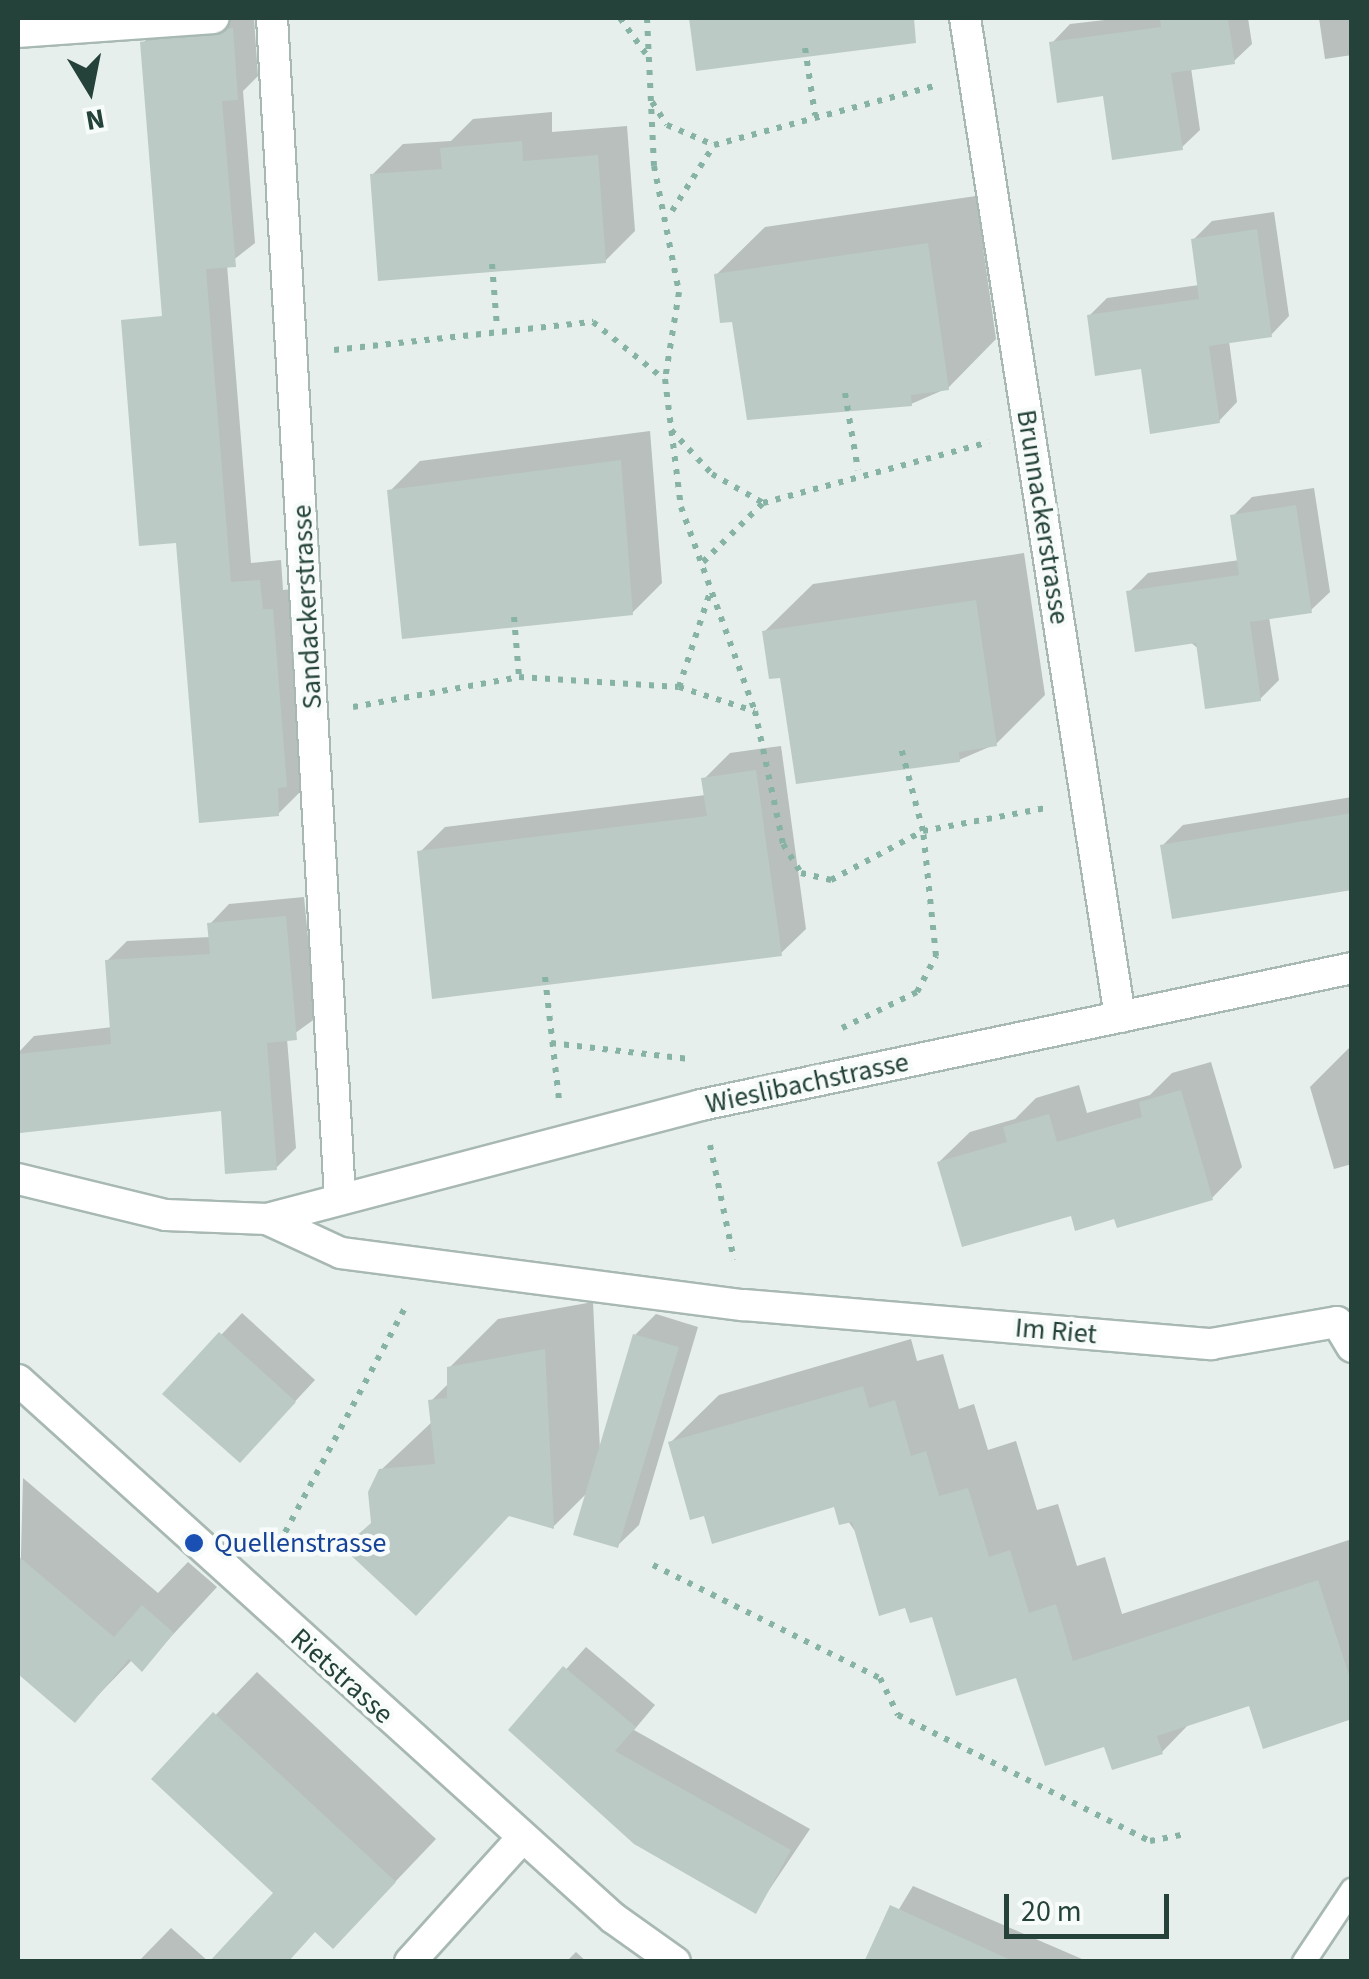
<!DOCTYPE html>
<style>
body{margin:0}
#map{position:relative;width:1369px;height:1979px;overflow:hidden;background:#e6efeb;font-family:"Source Sans 3",sans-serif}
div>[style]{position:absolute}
.shadow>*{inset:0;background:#0003}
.building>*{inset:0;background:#bbcac4}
.path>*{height:6px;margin-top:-3px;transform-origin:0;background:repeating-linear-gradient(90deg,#86b3a5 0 5px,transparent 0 13px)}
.roads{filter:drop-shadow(2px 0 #a8b8b2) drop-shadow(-2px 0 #a8b8b2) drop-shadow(0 2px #a8b8b2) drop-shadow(0 -2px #a8b8b2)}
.service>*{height:22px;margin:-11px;padding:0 11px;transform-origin:11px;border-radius:11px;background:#fff}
.minor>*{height:30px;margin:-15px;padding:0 15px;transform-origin:15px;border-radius:15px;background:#fff}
.tertiary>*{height:30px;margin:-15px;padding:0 15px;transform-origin:15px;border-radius:15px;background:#fff}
.dots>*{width:28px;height:28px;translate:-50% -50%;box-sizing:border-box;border:5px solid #f7fbf9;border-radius:50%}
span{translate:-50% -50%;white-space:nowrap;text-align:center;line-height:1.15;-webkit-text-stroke:9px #f7fbf9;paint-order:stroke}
.street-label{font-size:28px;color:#24423a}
.transit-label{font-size:28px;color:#164399}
.left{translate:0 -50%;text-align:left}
.frame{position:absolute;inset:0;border:20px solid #24423a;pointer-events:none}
.north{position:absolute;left:40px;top:40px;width:100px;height:100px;-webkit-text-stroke:8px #f7fbf9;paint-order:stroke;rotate:170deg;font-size:28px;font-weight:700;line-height:40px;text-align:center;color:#24423a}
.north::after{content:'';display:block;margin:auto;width:35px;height:45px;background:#24423a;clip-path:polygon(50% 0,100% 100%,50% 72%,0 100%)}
.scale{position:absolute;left:1004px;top:1894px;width:165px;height:45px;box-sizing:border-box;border:5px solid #24423a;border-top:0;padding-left:12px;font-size:30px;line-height:35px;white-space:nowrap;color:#24423a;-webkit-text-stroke:8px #f7fbf9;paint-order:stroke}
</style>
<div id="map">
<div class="shadow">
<div style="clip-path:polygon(194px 18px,254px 18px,258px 76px,243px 91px,255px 243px,227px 265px,251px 563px,281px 560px,283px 590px,293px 589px,307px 764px,299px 793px,278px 814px,170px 352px,143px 43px,164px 22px)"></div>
<div style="clip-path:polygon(692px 18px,915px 18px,891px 42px,698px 68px)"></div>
<div style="clip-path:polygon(1122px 18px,1248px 18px,1252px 44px,1233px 62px,1191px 68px,1200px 130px,1181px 148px,1052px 43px,1070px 24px)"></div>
<div style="clip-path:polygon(1319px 18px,1352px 18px,1352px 55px,1325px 59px)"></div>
<div style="clip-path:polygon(552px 112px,552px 132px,627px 126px,635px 231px,605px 261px,372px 175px,403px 144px,451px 141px,473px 119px)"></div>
<div style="clip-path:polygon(976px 196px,996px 339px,948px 388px,911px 404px,734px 319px,716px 275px,765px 227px)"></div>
<div style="clip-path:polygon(1274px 212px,1289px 316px,1271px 335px,1229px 341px,1237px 402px,1219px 421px,1089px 316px,1107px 298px,1199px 285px,1193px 240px,1212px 221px)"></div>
<div style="clip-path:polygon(650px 431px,662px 583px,632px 613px,390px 491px,420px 461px)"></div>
<div style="clip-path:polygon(1314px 488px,1330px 592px,1311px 610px,1269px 617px,1279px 680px,1260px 699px,1129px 592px,1148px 573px,1240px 560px,1233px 516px,1252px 497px)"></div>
<div style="clip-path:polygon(1024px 553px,1045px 695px,996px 744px,959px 760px,783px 675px,764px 632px,813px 584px)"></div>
<div style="clip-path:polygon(781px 746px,806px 929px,780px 954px,420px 852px,445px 827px,706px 795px,704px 779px,730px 753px)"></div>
<div style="clip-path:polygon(1352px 797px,1352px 887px,1162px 846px,1183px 825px)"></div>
<div style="clip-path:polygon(304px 897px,316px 1018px,287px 1039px,296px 1148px,276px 1168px,223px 1108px,23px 1130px,18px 1053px,34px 1036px,113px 1027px,107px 961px,127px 941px,211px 937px,210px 924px,229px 904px)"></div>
<div style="clip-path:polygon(1352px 1045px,1352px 1164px,1334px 1169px,1310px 1087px)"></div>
<div style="clip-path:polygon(1211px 1062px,1242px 1167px,1212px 1198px,1116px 1216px,1072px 1212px,939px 1162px,970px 1132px,1015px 1119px,1036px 1098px,1079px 1085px,1087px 1113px,1150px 1095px,1172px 1073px)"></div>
<div style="clip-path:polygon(593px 1302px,600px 1450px,635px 1335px,656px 1314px,698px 1327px,639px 1525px,618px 1545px,589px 1491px,554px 1526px,511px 1514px,373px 1522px,381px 1470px,433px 1421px,431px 1401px,449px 1383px,449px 1368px,498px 1319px)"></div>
<div style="clip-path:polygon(242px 1313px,315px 1380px,260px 1439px,166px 1393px)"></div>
<div style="clip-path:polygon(911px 1339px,917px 1361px,943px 1354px,959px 1409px,974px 1404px,988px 1450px,1016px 1441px,1037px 1510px,1058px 1504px,1077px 1566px,1105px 1557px,1122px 1614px,1352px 1539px,1352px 1717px,1250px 1703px,1191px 1722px,1162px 1752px,1106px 1744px,934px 1614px,907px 1605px,836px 1504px,706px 1513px,670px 1443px,719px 1395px)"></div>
<div style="clip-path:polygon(23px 1478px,158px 1593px,188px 1562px,217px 1587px,142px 1668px,133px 1659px,75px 1719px,18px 1671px)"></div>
<div style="clip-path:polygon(586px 1647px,655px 1705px,634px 1730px,810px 1829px,755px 1911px,512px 1730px)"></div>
<div style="clip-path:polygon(257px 1672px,436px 1839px,374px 1904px,316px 1930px,154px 1779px)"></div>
<div style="clip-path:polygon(913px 1886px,1089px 1962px,867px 1962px)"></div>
<div style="clip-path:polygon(171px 1928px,209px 1962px,138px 1962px)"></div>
<div style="clip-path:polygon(576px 1952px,587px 1962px,566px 1962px)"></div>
</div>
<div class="building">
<div style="clip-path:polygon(689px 18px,914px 18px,916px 43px,696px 71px)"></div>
<div style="clip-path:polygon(1160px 18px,1228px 18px,1235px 64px,1171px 73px,1183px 150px,1112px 160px,1103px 96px,1057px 103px,1049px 42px,1161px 27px)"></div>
<div style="clip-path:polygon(233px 28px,238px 100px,222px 101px,236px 267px,206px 269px,231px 582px,260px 580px,263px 609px,273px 609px,287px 787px,278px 788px,279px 816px,199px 823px,176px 543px,139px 546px,121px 320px,162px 316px,140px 42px)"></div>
<div style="clip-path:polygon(522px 141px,523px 161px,598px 155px,606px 263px,378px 281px,370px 174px,442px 169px,440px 148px)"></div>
<div style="clip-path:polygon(1257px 229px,1272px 337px,1209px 346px,1220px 423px,1150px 434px,1141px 369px,1095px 376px,1087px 315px,1199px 299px,1191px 239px)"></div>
<div style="clip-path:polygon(928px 243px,949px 390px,911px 395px,912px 406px,747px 420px,732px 322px,720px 323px,714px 274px)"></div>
<div style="clip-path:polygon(621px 460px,633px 615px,402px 639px,387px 490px)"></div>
<div style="clip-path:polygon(1296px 505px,1312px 613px,1250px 622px,1261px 701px,1205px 709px,1196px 643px,1135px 652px,1126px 591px,1239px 575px,1230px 515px)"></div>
<div style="clip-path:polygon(976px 600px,997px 746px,959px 752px,960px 762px,796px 784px,780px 678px,769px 679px,762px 631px)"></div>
<div style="clip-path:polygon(756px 770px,782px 956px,432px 999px,417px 851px,707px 816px,701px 778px)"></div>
<div style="clip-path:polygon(1352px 813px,1352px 890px,1172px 919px,1160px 845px)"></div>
<div style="clip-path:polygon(286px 916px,297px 1040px,267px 1043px,277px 1170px,225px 1174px,221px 1111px,20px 1133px,18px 1054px,111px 1044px,105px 960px,210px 954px,207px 923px)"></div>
<div style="clip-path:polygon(1181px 1090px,1213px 1200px,1117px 1228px,1114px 1219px,1075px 1231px,1071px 1216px,962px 1247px,937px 1162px,1007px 1142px,1003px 1127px,1049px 1114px,1057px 1142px,1142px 1117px,1139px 1102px)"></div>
<div style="clip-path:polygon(219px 1332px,296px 1402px,240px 1463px,162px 1394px)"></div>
<div style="clip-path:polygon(633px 1334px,679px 1347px,618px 1548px,573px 1535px)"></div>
<div style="clip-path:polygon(545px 1349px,554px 1529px,509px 1516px,416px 1616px,343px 1548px,371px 1523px,368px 1492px,379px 1469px,435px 1464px,428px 1400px,447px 1398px,447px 1367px)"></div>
<div style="clip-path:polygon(863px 1386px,869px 1408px,895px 1400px,911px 1456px,926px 1451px,939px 1496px,968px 1488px,989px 1557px,1010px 1550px,1029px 1613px,1056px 1604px,1073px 1661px,1318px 1580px,1352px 1684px,1352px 1719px,1263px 1749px,1249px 1706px,1157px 1736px,1163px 1754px,1112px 1770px,1104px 1747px,1045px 1766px,1016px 1678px,956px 1696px,932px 1617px,910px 1623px,905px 1608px,879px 1616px,852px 1522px,839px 1525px,834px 1507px,712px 1544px,704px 1516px,690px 1520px,668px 1442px)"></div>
<div style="clip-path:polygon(18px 1556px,114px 1637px,142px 1605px,174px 1633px,142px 1672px,129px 1659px,75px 1723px,18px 1674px)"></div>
<div style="clip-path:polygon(563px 1666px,636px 1727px,615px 1751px,791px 1850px,756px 1914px,634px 1844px,508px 1730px)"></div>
<div style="clip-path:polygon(213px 1712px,396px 1882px,333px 1949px,315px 1932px,288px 1962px,209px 1962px,273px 1893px,151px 1779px)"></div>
<div style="clip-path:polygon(890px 1905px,1015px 1962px,864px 1962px)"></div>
</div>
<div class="path">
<div style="left:620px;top:18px;width:44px;rotate:54.2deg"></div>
<div style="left:647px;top:18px;width:148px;rotate:87.3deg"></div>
<div style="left:654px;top:166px;width:128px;rotate:78.8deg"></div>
<div style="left:679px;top:292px;width:88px;rotate:99.1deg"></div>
<div style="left:665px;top:379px;width:129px;rotate:82.9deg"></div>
<div style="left:681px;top:507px;width:217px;rotate:70.1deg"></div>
<div style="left:755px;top:711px;width:136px;rotate:78.1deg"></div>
<div style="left:783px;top:844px;width:34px;rotate:58deg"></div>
<div style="left:801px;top:873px;width:31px;rotate:13deg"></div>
<div style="left:831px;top:880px;width:104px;rotate:-28deg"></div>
<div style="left:923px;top:831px;width:125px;rotate:-10.6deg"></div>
<div style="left:805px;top:48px;width:68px;rotate:81.5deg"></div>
<div style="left:652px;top:102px;width:27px;rotate:57deg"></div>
<div style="left:667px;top:125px;width:51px;rotate:23.1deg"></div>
<div style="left:672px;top:211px;width:78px;rotate:-57.5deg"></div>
<div style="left:714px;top:145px;width:228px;rotate:-15deg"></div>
<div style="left:492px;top:264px;width:64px;rotate:85.5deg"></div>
<div style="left:334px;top:350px;width:261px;rotate:-6.2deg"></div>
<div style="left:593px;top:322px;width:91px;rotate:38.8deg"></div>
<div style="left:845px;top:393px;width:78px;rotate:80.4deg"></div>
<div style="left:671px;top:430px;width:60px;rotate:47deg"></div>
<div style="left:712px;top:474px;width:59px;rotate:29.6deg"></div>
<div style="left:703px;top:562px;width:84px;rotate:-44.5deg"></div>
<div style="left:763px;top:503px;width:234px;rotate:-15.1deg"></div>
<div style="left:514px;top:617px;width:60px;rotate:85.2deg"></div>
<div style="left:679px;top:687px;width:100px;rotate:-71.9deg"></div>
<div style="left:353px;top:707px;width:169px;rotate:-10.2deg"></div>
<div style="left:519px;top:677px;width:160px;rotate:3.6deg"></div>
<div style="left:679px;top:687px;width:79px;rotate:17.7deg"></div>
<div style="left:545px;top:977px;width:123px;rotate:83.5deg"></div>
<div style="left:842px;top:1028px;width:83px;rotate:-25.6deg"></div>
<div style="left:917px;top:992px;width:41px;rotate:-62.2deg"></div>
<div style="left:936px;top:956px;width:126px;rotate:-95.9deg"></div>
<div style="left:923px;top:831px;width:86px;rotate:-104.8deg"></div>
<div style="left:551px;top:1043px;width:139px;rotate:6.6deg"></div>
<div style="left:710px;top:1145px;width:117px;rotate:78.2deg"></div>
<div style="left:273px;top:1555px;width:282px;rotate:-61.9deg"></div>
<div style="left:653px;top:1565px;width:254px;rotate:26.5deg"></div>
<div style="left:880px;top:1678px;width:41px;rotate:64.1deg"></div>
<div style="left:898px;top:1715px;width:282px;rotate:26.6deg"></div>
<div style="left:1150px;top:1841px;width:32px;rotate:-11deg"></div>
</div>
<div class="roads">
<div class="service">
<div style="left:1304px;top:1962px;width:87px;rotate:-56.3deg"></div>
</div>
<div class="minor">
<div style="left:272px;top:18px;width:1181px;rotate:86.7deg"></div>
<div style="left:965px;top:18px;width:1011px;rotate:81.18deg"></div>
<div style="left:18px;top:32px;width:196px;rotate:-4.1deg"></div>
<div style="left:18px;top:1179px;width:152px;rotate:13.7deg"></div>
<div style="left:166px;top:1215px;width:101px;rotate:2.3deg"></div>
<div style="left:267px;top:1219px;width:449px;rotate:-14.7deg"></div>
<div style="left:701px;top:1105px;width:665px;rotate:-11.88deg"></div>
<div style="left:267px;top:1219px;width:81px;rotate:24.7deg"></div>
<div style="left:341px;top:1253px;width:406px;rotate:7.4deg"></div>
<div style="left:744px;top:1305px;width:469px;rotate:4.8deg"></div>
<div style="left:1211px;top:1344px;width:128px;rotate:-9.9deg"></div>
<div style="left:1337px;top:1322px;width:29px;rotate:59deg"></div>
<div style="left:410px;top:1962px;width:167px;rotate:-47.9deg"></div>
</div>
<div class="tertiary">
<div style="left:18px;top:1380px;width:802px;rotate:42.12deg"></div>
<div style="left:613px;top:1918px;width:76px;rotate:35.4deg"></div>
</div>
</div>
<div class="dots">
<div style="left:194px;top:1543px;background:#1a4fb4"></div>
</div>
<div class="street-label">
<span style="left:1043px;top:517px;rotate:81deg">Brunnackerstrasse</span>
<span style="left:307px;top:607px;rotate:-93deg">Sandackerstrasse</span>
<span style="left:807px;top:1083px;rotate:-12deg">Wieslibachstrasse</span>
<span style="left:1056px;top:1331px;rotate:5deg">Im Riet</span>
<span style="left:342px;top:1676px;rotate:42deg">Rietstrasse</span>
</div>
<div class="transit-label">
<span class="left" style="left:214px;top:1543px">Quellenstrasse</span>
</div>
<div class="frame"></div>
<div class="north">N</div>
<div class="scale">20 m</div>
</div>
